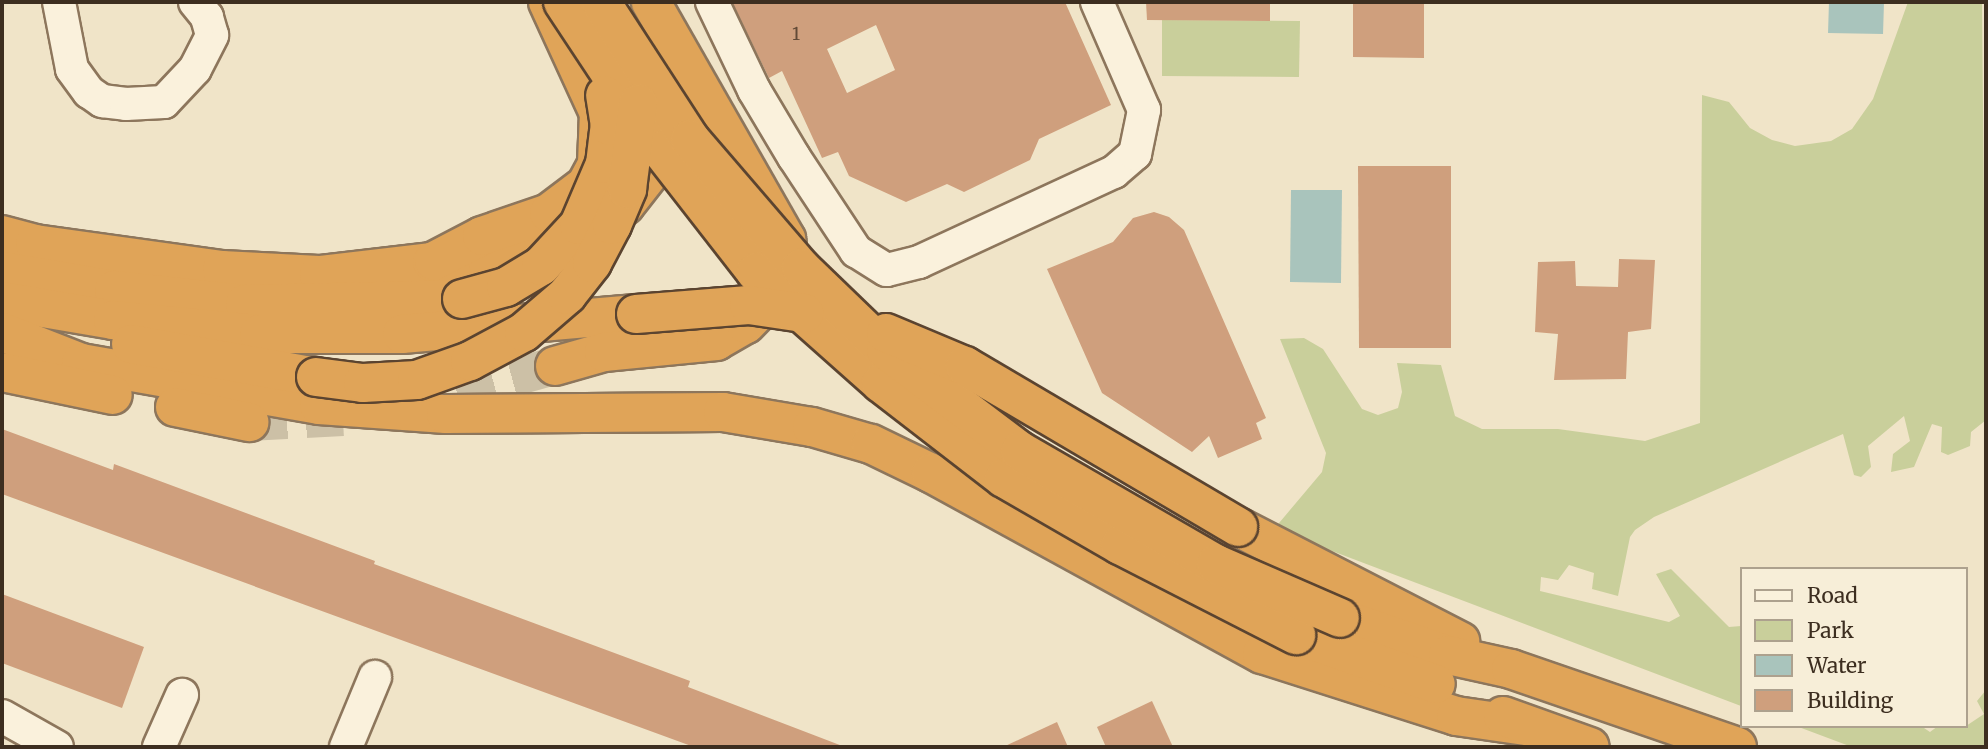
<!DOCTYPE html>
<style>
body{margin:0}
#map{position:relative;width:1988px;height:749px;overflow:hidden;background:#f0e4c8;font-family:Merriweather,serif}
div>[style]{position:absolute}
.green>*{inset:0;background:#c9cf9b}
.water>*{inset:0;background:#a9c4bc}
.building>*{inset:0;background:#cf9f7d}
.highway-tunnel>*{height:38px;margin-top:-19px;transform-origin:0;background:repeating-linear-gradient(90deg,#ccc0a6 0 38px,transparent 0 57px)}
.roads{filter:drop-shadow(2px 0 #8d765c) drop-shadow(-2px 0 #8d765c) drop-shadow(0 2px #8d765c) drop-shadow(0 -2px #8d765c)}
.minor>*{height:32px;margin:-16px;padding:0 16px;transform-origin:16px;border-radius:16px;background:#faf1dc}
.highway>*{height:38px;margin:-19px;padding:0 19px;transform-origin:19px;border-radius:19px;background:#e0a458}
.bridges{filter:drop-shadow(2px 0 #5b4430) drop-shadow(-2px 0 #5b4430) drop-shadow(0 2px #5b4430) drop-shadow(0 -2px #5b4430)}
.highway-bridge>*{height:38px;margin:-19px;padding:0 19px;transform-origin:19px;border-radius:19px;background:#e0a458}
span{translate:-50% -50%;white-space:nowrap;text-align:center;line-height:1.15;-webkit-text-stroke:5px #f7eed8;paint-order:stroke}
.number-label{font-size:18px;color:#624a37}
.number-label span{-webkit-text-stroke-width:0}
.frame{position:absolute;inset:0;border:4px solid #3d2e20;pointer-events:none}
.legend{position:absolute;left:1740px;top:567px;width:228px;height:161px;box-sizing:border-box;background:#f7eed8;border:2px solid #ada18e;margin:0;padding:9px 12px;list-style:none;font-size:21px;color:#3d2e20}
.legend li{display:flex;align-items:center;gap:14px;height:35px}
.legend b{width:35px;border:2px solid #ada18e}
</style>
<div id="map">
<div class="green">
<div style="clip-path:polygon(1908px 2px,1982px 2px,1986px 420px,1971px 432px,1970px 446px,1948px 455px,1941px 452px,1942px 427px,1932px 424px,1914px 467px,1891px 472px,1893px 454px,1910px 441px,1904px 416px,1868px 446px,1871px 467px,1861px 477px,1854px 475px,1843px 434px,1654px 517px,1635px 530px,1630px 537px,1618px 596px,1592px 589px,1594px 573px,1569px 565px,1558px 580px,1541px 577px,1540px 591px,1669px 622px,1680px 616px,1656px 574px,1671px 569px,1729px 627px,1741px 626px,1741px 706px,1274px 529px,1322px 472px,1326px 453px,1280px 339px,1304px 338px,1323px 349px,1362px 409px,1378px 415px,1398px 408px,1402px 392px,1397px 363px,1441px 365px,1455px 416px,1482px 429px,1558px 429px,1645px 441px,1700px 423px,1702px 95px,1729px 102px,1750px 128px,1772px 140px,1795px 146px,1831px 141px,1852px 129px,1873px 99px)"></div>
<div style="clip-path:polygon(1162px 20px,1300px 21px,1299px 77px,1162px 76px)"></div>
<div style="clip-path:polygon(1986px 690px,1986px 747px,1852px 747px,1796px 726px,1921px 726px,1930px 732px,1938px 726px,1966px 726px,1984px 714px,1977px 701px)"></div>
</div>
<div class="water">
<div style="clip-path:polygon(1829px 2px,1884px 2px,1883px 34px,1828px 33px)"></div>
<div style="clip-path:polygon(1291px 190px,1342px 190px,1341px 283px,1290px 282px)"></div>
</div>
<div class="building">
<div style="clip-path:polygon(evenodd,732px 2px,1065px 2px,1111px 105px,1039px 139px,1030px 160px,964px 192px,947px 184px,906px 202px,849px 176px,838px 152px,822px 158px,782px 71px,769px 78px,732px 2px,876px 25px,895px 70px,847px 93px,827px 49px,876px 25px)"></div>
<div style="clip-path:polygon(1146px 2px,1270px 2px,1270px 21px,1147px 20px)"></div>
<div style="clip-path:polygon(1353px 2px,1424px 2px,1424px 58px,1353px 57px)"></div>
<div style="clip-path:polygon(1358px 166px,1451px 166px,1451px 348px,1359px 348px)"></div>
<div style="clip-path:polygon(1154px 212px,1169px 217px,1184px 230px,1266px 418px,1256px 423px,1262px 439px,1218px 458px,1209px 436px,1192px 452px,1102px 393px,1047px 269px,1113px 242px,1133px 218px)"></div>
<div style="clip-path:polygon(1619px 259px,1655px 260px,1651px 329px,1628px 332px,1626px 379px,1554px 380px,1558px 334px,1535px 332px,1538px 262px,1575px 261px,1576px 286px,1618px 287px)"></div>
<div style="clip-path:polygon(2px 429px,113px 470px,114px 464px,375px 561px,374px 564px,690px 681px,688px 687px,845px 747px,694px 747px,2px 494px)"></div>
<div style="clip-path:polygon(2px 594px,144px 647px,122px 708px,2px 663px)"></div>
<div style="clip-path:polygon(1152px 701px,1173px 747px,1106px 747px,1097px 727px)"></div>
<div style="clip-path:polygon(1057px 722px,1068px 747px,1003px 747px)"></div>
</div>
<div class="highway-tunnel">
<div style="left:402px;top:408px;width:159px;rotate:-15.4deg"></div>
<div style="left:249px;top:422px;width:94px;rotate:-3deg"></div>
</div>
<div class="roads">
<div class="minor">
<div style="left:59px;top:2px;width:68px;rotate:79deg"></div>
<div style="left:72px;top:69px;width:29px;rotate:54deg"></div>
<div style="left:89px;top:92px;width:16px;rotate:35deg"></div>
<div style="left:102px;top:101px;width:24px;rotate:7deg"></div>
<div style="left:126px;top:104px;width:38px;rotate:-3deg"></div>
<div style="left:164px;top:102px;width:45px;rotate:-46.8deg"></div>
<div style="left:195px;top:69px;width:38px;rotate:-63deg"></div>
<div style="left:212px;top:35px;width:19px;rotate:-106deg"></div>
<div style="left:207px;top:17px;width:19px;rotate:-129deg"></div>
<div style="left:712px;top:2px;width:98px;rotate:64.5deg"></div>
<div style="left:754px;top:90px;width:78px;rotate:59.2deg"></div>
<div style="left:794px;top:157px;width:113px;rotate:56.6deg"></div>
<div style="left:856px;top:251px;width:36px;rotate:32deg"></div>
<div style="left:887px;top:270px;width:33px;rotate:-14deg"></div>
<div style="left:919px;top:262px;width:215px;rotate:-24.8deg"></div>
<div style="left:1114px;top:172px;width:28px;rotate:-41deg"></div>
<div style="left:1135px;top:154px;width:45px;rotate:-78.4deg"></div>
<div style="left:1144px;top:110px;width:118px;rotate:-113.5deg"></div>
<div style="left:2px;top:716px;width:63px;rotate:29.4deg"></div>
<div style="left:159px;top:747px;width:57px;rotate:-66.1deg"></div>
<div style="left:346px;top:747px;width:76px;rotate:-67.5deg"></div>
</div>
<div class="highway">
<div style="left:2px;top:235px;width:34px;rotate:15deg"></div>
<div style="left:35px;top:244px;width:189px;rotate:7.9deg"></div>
<div style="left:222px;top:270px;width:97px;rotate:3deg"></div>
<div style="left:319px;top:275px;width:114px;rotate:-6.6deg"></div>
<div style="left:432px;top:262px;width:56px;rotate:1deg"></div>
<div style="left:488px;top:263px;width:69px;rotate:-15deg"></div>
<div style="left:555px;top:245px;width:50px;rotate:-25deg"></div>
<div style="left:600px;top:224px;width:31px;rotate:-37deg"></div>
<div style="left:625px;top:205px;width:41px;rotate:-52deg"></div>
<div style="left:650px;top:173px;width:57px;rotate:-81.9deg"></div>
<div style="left:434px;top:261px;width:54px;rotate:-27.5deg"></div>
<div style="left:482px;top:236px;width:71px;rotate:-18.9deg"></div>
<div style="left:549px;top:213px;width:46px;rotate:-37.1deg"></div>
<div style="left:586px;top:185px;width:24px;rotate:-62deg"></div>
<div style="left:597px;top:164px;width:51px;rotate:-87.8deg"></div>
<div style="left:599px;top:113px;width:122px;rotate:-114.7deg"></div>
<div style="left:2px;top:271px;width:114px;rotate:9.6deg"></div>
<div style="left:114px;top:290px;width:132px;rotate:6.1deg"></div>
<div style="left:245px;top:304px;width:217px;rotate:-1.3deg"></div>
<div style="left:2px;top:301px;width:113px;rotate:9.7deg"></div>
<div style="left:113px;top:320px;width:147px;rotate:5.5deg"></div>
<div style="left:259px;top:334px;width:143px"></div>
<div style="left:402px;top:334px;width:235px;rotate:-4.9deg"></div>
<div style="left:2px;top:332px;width:85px;rotate:21.4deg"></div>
<div style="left:81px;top:363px;width:242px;rotate:10deg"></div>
<div style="left:319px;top:405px;width:127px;rotate:4.1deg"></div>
<div style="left:446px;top:414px;width:277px;rotate:-0.4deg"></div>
<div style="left:723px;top:412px;width:90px;rotate:9.6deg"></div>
<div style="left:812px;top:427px;width:61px;rotate:16.1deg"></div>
<div style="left:871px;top:444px;width:67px;rotate:25.8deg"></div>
<div style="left:931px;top:473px;width:377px;rotate:28.7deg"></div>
<div style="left:1262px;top:654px;width:204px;rotate:17.7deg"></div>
<div style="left:1456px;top:716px;width:70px;rotate:8.2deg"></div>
<div style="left:131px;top:344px;width:188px;rotate:10.1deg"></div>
<div style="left:555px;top:366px;width:51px;rotate:-15.9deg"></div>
<div style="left:604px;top:352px;width:113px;rotate:-5.6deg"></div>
<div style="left:716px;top:341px;width:34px;rotate:-30deg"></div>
<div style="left:746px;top:324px;width:43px;rotate:-45.9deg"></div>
<div style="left:776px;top:293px;width:35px;rotate:-70deg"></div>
<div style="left:788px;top:260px;width:21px;rotate:-95deg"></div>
<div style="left:786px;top:239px;width:273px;rotate:-119.7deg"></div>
<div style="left:2px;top:372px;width:113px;rotate:11.7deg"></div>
<div style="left:175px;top:407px;width:76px;rotate:11.5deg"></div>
<div style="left:1238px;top:527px;width:250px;rotate:27.2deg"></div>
<div style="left:1340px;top:618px;width:114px;rotate:18.9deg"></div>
<div style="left:1448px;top:655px;width:65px;rotate:12.5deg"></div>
<div style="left:1511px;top:669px;width:239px;rotate:19deg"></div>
<div style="left:1296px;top:635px;width:148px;rotate:19.3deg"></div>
<div style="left:1503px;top:716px;width:92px;rotate:19.6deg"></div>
</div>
</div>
<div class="bridges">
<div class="highway-bridge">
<div style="left:563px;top:2px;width:178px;rotate:56.5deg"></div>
<div style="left:661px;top:150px;width:155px;rotate:52.1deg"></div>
<div style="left:756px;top:272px;width:167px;rotate:41.6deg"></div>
<div style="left:881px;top:383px;width:155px;rotate:37.7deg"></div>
<div style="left:1004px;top:478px;width:134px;rotate:30deg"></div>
<div style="left:1120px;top:545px;width:198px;rotate:27.1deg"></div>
<div style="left:601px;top:2px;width:163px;rotate:57deg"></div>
<div style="left:690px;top:139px;width:170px;rotate:49.3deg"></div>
<div style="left:801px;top:268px;width:118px;rotate:44deg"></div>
<div style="left:886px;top:350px;width:168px;rotate:37deg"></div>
<div style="left:1020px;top:451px;width:226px;rotate:30deg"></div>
<div style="left:1216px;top:564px;width:135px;rotate:23.5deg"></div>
<div style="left:462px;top:299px;width:46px;rotate:-15.3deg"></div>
<div style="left:506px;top:287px;width:41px;rotate:-31deg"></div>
<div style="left:541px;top:266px;width:56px;rotate:-47.2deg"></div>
<div style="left:579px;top:225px;width:66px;rotate:-66.9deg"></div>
<div style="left:605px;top:164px;width:38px;rotate:-83deg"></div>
<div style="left:610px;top:126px;width:31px;rotate:-99deg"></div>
<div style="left:636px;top:314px;width:113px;rotate:-4.6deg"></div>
<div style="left:749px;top:305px;width:56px;rotate:8.3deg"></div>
<div style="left:886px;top:333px;width:86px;rotate:22.7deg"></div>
<div style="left:965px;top:366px;width:317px;rotate:30.5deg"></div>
<div style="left:316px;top:377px;width:47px;rotate:7.3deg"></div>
<div style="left:363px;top:383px;width:54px;rotate:-3.2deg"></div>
<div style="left:417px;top:380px;width:56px;rotate:-19.7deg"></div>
<div style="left:470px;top:361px;width:61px;rotate:-28.2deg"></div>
<div style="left:524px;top:332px;width:57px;rotate:-40.7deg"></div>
<div style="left:567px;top:295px;width:41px;rotate:-52deg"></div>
<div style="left:592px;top:263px;width:43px;rotate:-62.2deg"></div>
<div style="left:612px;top:225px;width:39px;rotate:-67deg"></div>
<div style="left:627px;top:189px;width:86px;rotate:-82.6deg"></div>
</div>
</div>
<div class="number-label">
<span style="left:796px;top:34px">1</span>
</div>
<div class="frame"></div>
<ul class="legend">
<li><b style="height:9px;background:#faf1dc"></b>Road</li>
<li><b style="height:19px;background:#c9cf9b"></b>Park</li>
<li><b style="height:19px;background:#a9c4bc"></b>Water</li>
<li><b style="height:19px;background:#cf9f7d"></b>Building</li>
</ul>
</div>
